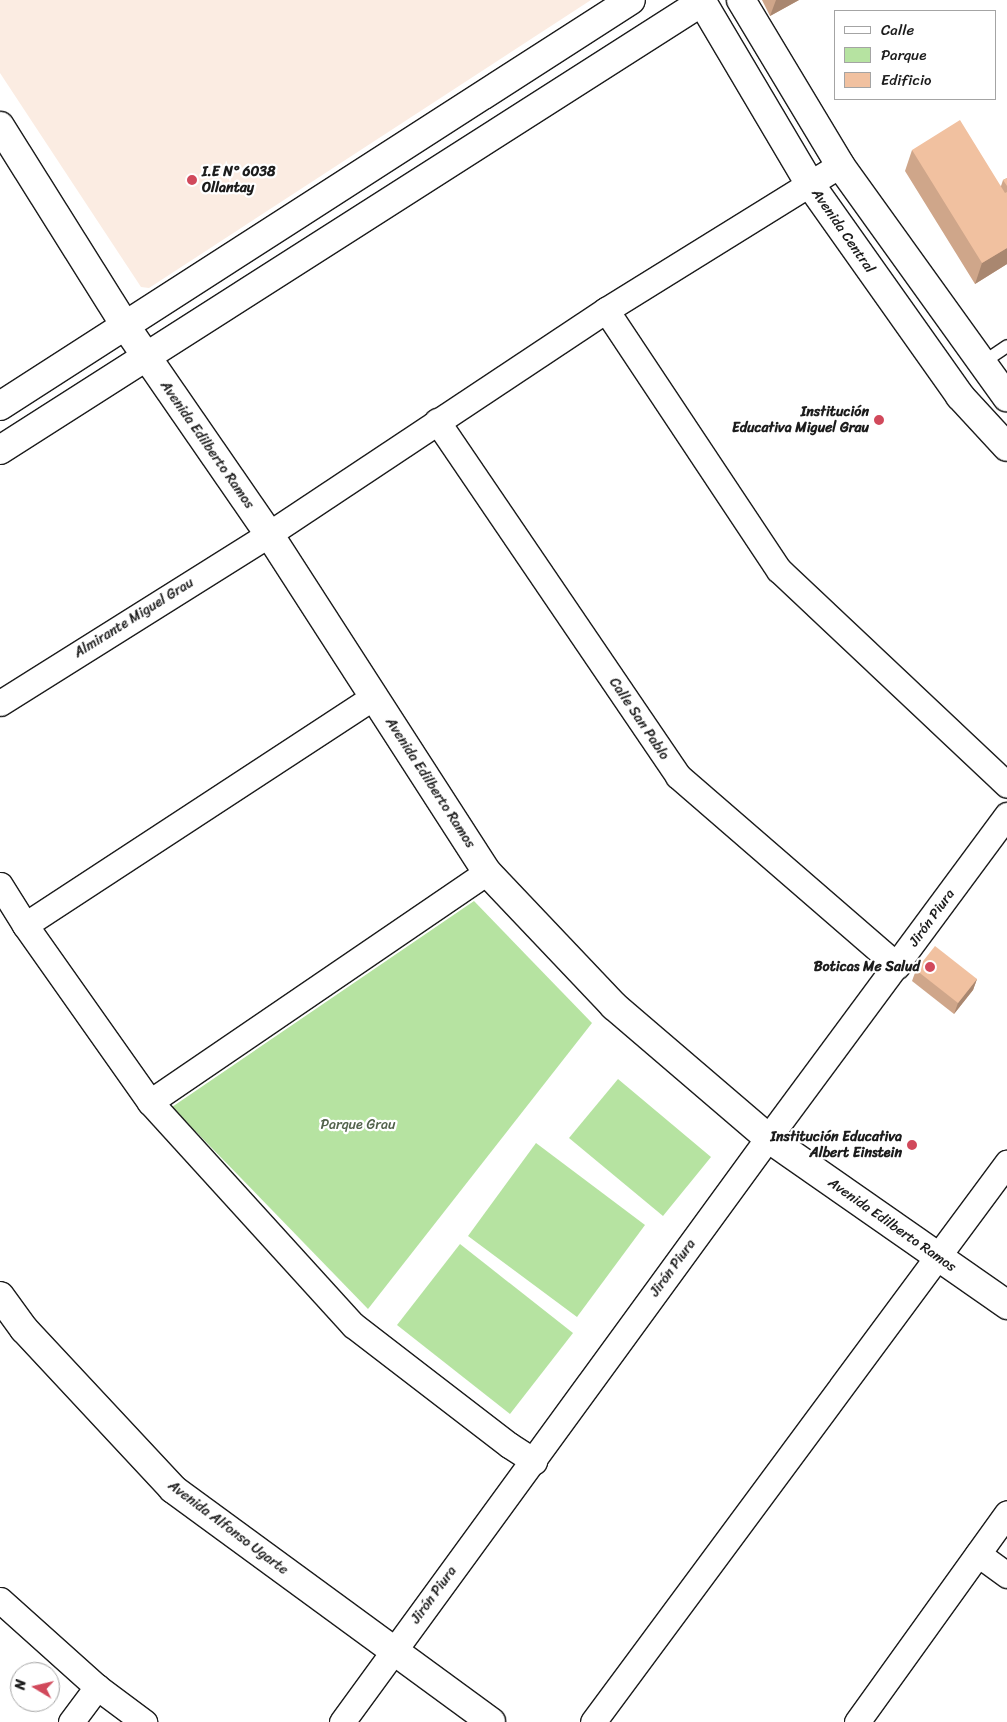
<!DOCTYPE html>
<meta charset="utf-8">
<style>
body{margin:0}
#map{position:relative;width:1007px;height:1722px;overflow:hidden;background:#fff;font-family:Sriracha,sans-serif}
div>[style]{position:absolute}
.built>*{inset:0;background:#fbece2}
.green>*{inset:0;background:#b6e3a1}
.roads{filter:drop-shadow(1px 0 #1c1c1c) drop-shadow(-1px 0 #1c1c1c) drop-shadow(0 1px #1c1c1c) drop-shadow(0 -1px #1c1c1c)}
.lane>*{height:12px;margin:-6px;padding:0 6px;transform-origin:6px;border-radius:6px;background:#fff}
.street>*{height:25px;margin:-12.5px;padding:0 12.5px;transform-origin:12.5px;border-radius:12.5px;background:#fff}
.secondary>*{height:28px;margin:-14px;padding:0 14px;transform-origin:14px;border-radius:14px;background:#fff}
.wall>*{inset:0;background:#cfa68a}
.shaded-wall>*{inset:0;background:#a98770}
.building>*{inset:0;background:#f1c1a0}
.dots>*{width:14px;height:14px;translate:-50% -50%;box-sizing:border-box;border:2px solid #fff;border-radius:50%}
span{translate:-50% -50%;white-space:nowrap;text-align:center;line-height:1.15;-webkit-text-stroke:4.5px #fff;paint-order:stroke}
.poi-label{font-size:14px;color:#1c1c1c;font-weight:700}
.left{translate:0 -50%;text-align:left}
.right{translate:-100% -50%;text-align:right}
.street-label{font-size:14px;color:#1c1c1c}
.park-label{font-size:14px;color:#52624b}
.legend{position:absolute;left:834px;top:10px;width:162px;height:90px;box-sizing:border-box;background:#fff;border:1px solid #a4a4a4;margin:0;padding:6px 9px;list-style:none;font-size:15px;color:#1c1c1c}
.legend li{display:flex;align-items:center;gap:10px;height:25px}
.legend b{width:25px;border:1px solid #a4a4a4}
.north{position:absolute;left:10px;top:1662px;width:50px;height:50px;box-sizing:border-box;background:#fff;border:1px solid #a4a4a4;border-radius:50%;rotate:279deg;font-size:14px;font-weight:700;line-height:20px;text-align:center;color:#1c1c1c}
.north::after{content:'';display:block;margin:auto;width:18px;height:22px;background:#d1495b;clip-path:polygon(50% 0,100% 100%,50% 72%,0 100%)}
</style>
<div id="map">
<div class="built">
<div style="clip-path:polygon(0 0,591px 0,149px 288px,141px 287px,0 73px)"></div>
</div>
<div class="green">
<div style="clip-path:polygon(474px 901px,592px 1023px,368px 1309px,172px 1107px)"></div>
<div style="clip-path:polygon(618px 1079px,711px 1157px,663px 1216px,569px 1138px)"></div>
<div style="clip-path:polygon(536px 1143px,645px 1225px,577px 1317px,468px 1236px)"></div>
<div style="clip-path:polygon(460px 1244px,573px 1333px,510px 1414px,397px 1325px)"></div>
</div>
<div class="roads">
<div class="lane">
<div style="left:982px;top:363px;width:30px;rotate:-34deg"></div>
</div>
<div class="street">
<div style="left:606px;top:310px;width:312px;rotate:56.4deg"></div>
<div style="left:779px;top:570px;width:313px;rotate:43.3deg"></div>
<div style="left:437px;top:421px;width:429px;rotate:55.8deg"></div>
<div style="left:678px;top:776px;width:290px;rotate:40.9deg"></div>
<div style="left:0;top:703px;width:318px;rotate:-32.1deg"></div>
<div style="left:269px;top:534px;width:405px;rotate:-33.6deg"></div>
<div style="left:606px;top:310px;width:275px;rotate:-31.8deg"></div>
<div style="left:0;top:885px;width:47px;rotate:58deg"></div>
<div style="left:25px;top:925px;width:217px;rotate:54.8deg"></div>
<div style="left:150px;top:1102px;width:302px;rotate:47.7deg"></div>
<div style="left:353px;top:1325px;width:197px;rotate:37.6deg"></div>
<div style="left:509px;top:1445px;width:30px;rotate:33deg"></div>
<div style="left:25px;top:925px;width:417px;rotate:-33.2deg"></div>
<div style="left:150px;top:1102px;width:408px;rotate:-34.3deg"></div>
<div style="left:978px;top:1554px;width:36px;rotate:36deg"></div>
<div style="left:0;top:1600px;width:130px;rotate:41.9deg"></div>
<div style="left:97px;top:1687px;width:59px;rotate:36.7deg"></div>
<div style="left:71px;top:1722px;width:44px;rotate:-53.4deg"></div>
<div style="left:342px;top:1722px;width:723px;rotate:-53.89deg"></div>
<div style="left:768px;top:1138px;width:402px;rotate:-53.5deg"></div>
<div style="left:593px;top:1722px;width:696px;rotate:-53.48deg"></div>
<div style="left:857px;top:1722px;width:257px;rotate:-54.3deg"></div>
</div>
<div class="secondary">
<div style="left:701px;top:0;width:214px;rotate:59.4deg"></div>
<div style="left:810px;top:184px;width:260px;rotate:54.7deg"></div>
<div style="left:960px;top:396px;width:69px;rotate:47.3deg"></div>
<div style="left:741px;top:0;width:192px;rotate:59deg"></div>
<div style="left:840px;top:165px;width:286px;rotate:54.3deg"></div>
<div style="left:0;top:126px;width:234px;rotate:57.9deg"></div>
<div style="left:124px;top:324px;width:255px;rotate:55.4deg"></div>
<div style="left:269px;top:534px;width:402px;rotate:57.2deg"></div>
<div style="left:487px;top:872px;width:185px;rotate:46.5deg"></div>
<div style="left:614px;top:1006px;width:203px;rotate:40.6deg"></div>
<div style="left:768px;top:1138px;width:292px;rotate:34.9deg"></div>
<div style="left:0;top:406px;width:750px;rotate:-32.76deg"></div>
<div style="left:0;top:450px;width:833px;rotate:-32.55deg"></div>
<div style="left:0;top:1296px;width:41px;rotate:54deg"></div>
<div style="left:24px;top:1329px;width:219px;rotate:47deg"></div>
<div style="left:173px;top:1489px;width:394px;rotate:36.2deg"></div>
</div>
</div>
<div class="wall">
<div style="clip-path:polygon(762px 0,799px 0,770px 16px)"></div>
<div style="clip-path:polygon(912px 150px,1001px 186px,1003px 180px,1007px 178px,1007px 264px,975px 284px,905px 171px)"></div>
<div style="clip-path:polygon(916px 970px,977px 979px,973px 990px,954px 1014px,912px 981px)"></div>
</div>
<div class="shaded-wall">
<div style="clip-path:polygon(776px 0,799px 0,770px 16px)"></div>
<div style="clip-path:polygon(1007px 248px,1007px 264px,975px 284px,982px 263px)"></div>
<div style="clip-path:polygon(977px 979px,973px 990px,954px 1014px,958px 1003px)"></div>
</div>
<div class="building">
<div style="clip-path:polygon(960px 120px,1005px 193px,1007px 192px,1007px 248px,982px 263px,912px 150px)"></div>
<div style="clip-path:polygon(1007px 178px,1007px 186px,1003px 180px)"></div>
<div style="clip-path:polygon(935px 946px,977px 979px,958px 1003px,916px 970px)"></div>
</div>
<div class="dots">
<div style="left:192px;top:180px;background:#d1495b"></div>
<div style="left:879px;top:420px;background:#d1495b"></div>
<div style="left:930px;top:967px;background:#d1495b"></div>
<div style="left:912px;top:1145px;background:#d1495b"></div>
</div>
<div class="poi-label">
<span class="left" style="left:202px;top:180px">I.E N° 6038<br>Ollantay</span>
<span class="right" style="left:869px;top:420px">Institución<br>Educativa Miguel Grau</span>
<span class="right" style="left:920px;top:967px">Boticas Me Salud</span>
<span class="right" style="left:902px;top:1145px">Institución Educativa<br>Albert Einstein</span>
</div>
<div class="street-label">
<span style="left:843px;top:231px;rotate:55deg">Avenida Central</span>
<span style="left:207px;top:445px;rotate:55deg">Avenida Edilberto Ramos</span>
<span style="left:134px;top:618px;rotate:-32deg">Almirante Miguel Grau</span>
<span style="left:639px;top:719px;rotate:56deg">Calle San Pablo</span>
<span style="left:430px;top:783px;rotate:57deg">Avenida Edilberto Ramos</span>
<span style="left:932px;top:918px;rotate:-54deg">Jirón Piura</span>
<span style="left:892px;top:1225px;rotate:35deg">Avenida Edilberto Ramos</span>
<span style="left:673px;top:1268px;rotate:-54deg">Jirón Piura</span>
<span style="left:228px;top:1528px;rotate:37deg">Avenida Alfonso Ugarte</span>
<span style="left:434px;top:1595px;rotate:-54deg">Jirón Piura</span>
</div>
<div class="park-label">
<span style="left:358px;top:1125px">Parque Grau</span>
</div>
<ul class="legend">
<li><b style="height:6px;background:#fff"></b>Calle</li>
<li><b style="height:14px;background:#b6e3a1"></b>Parque</li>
<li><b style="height:14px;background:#f1c1a0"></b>Edificio</li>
</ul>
<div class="north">N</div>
</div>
